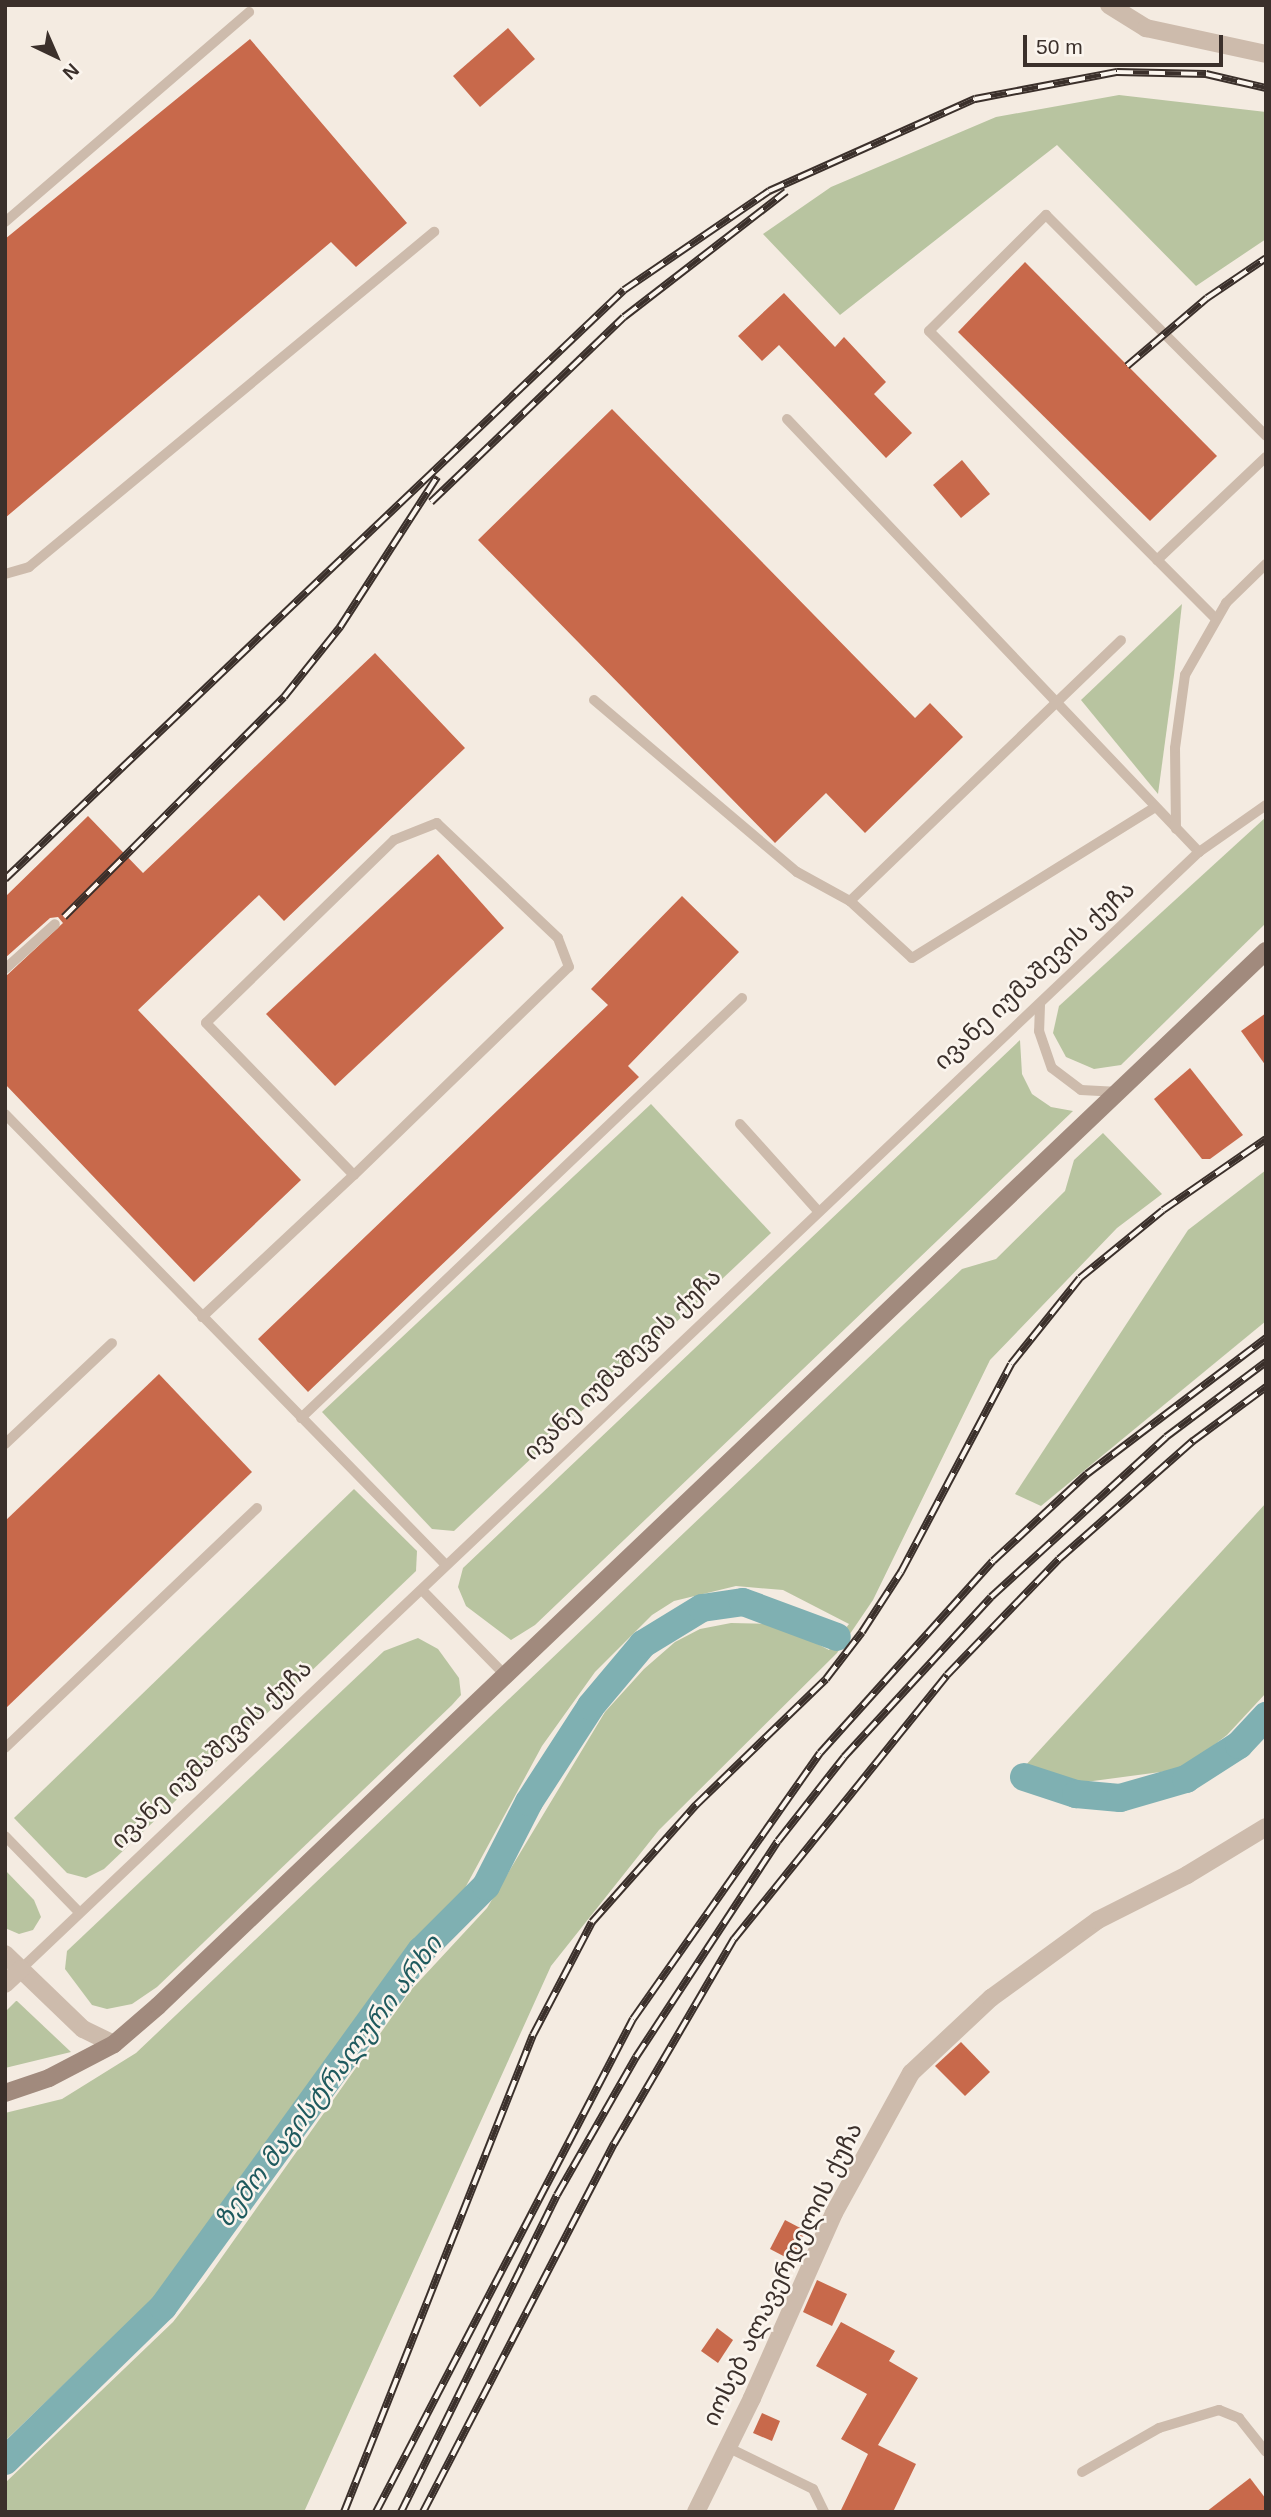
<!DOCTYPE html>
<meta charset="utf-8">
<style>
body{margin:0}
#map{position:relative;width:1271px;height:2517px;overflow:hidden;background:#f4ebe1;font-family:Arial,"Noto Sans Georgian",sans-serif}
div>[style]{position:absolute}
.green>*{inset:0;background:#b8c4a0}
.canal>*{height:28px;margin:-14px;padding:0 14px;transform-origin:14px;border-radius:14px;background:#7fb0b2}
.building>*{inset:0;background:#c8694b}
.lane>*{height:10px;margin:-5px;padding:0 5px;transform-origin:5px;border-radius:5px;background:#cdbbac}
.street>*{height:18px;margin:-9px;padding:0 9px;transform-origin:9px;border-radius:9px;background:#cdbbac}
.secondary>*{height:18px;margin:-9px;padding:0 9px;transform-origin:9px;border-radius:9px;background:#a18a7d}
.rail>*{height:8px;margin-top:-4px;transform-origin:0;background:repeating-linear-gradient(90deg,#fbf5ee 0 16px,#3b302b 0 32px);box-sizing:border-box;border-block:2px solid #3b302b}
span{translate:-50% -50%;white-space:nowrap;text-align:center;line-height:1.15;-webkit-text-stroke:5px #fbf5ee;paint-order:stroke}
.street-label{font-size:24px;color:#3b302b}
.water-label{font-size:26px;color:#1f5a5e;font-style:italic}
.frame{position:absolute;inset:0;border:7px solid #3b302b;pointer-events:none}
.north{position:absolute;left:21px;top:21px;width:70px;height:70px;-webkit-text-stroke:5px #fbf5ee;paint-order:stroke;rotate:136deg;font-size:19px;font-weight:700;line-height:28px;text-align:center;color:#3b302b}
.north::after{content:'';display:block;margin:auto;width:24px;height:32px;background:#3b302b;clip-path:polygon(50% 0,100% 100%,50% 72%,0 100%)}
.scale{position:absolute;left:1023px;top:35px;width:200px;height:32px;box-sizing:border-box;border:4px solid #3b302b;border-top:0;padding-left:9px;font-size:21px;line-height:24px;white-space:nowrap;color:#3b302b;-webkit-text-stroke:5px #fbf5ee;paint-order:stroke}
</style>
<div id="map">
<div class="green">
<div style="clip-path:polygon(1119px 95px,1266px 112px,1266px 239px,1196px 286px,1057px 145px,840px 315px,763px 234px,831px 187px,996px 117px)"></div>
<div style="clip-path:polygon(1182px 604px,1174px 675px,1158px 794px,1081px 700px)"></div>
<div style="clip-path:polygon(1266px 817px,1266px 923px,1121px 1065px,1094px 1069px,1066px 1057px,1053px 1033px,1059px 1006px)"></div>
<div style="clip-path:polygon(1020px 1040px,1022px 1074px,1032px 1094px,1051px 1107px,1073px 1111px,535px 1625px,511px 1640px,466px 1606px,458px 1587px,463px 1568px)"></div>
<div style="clip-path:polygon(651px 1104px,771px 1233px,454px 1531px,432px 1529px,322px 1412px)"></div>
<div style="clip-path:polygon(1103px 1133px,1162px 1194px,1117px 1228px,990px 1360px,873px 1600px,837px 1653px,659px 1830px,551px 1966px,304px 2512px,5px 2512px,5px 2483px,173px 2322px,205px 2281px,411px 1990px,487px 1908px,605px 1712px,644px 1669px,675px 1642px,700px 1629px,731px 1623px,779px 1624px,829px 1650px,849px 1624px,783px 1590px,736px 1586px,674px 1601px,652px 1615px,595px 1672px,542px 1746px,465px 1888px,384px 1982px,153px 2299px,5px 2441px,5px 2113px,62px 2099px,136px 2053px,962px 1269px,996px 1259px,1065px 1191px,1074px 1160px)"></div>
<div style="clip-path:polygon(1266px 1170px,1266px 1321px,1041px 1506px,1015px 1494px,1188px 1230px)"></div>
<div style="clip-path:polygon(354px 1489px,417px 1551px,416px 1571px,104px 1869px,86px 1878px,67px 1873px,14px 1818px)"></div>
<div style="clip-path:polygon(1266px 1503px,1266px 1693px,1227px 1735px,1183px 1769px,1078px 1783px,1025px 1766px)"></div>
<div style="clip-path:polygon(418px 1638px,438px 1649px,459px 1678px,461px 1695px,452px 1705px,157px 1987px,132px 2004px,107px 2009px,92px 2005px,65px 1969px,67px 1951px,384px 1651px)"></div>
<div style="clip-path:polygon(5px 1870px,34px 1900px,41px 1917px,33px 1930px,19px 1934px,5px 1928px)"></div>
<div style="clip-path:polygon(16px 2001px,17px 2001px,71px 2052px,5px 2068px,5px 2012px)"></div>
</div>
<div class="canal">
<div style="left:1024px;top:1777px;width:55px;rotate:18.1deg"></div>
<div style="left:1076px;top:1794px;width:44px;rotate:5.2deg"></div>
<div style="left:1120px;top:1798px;width:69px;rotate:-16.1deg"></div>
<div style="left:1186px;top:1779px;width:63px;rotate:-32.7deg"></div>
<div style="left:1239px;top:1745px;width:40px;rotate:-47deg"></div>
<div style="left:5px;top:2461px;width:221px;rotate:-44.3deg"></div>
<div style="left:163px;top:2307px;width:440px;rotate:-54.1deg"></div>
<div style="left:421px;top:1951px;width:92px;rotate:-45deg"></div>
<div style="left:486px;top:1886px;width:94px;rotate:-62.9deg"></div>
<div style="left:529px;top:1802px;width:114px;rotate:-57.1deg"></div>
<div style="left:591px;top:1706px;width:81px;rotate:-50deg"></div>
<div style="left:643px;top:1644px;width:69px;rotate:-31.4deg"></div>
<div style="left:702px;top:1608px;width:41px;rotate:-8.3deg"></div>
<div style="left:743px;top:1602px;width:100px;rotate:20.4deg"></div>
</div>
<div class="building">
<div style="clip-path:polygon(508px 28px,535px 59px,480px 107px,453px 76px)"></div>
<div style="clip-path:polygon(250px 39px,407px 223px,356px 267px,331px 242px,5px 518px,5px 239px)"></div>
<div style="clip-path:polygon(1025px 262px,1217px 456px,1150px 521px,958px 332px)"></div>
<div style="clip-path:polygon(784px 293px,835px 347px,844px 337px,886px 382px,874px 394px,912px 433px,886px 458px,779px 345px,762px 361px,738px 336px)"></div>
<div style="clip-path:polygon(612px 409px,915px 718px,930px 703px,963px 737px,865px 833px,826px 793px,775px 843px,478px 540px)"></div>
<div style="clip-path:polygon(962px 460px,990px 494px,961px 518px,933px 485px)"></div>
<div style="clip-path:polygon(375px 653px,465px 748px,284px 921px,259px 895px,138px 1010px,301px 1180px,194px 1282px,5px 1084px,5px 977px,63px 923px,58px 917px,50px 918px,5px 958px,5px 897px,88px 816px,143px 873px)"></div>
<div style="clip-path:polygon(438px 854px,504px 928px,335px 1086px,266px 1014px)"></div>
<div style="clip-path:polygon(682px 896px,739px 952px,628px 1066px,639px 1077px,308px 1392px,258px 1339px,608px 1005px,591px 989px)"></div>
<div style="clip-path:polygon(1266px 1013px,1266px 1066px,1241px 1031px)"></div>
<div style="clip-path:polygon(1190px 1068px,1243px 1135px,1210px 1159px,1202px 1159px,1154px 1099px)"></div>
<div style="clip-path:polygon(159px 1374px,252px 1472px,5px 1709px,5px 1521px)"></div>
<div style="clip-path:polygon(961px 2042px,990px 2072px,965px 2096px,935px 2066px)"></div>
<div style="clip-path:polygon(785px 2220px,806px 2231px,791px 2260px,770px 2249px)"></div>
<div style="clip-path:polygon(817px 2280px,847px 2294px,832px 2326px,803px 2312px)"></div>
<div style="clip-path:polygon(841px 2322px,895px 2351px,889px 2361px,918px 2378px,878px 2445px,916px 2464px,893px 2512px,840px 2512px,868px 2454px,841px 2439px,867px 2394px,816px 2366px)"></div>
<div style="clip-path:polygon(717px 2328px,733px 2340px,718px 2363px,701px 2351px)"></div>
<div style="clip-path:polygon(762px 2413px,780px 2421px,772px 2441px,753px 2433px)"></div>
<div style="clip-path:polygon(1250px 2478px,1266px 2499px,1266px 2512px,1206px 2512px)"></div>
</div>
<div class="lane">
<div style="left:5px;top:222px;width:322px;rotate:-40.7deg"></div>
<div style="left:787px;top:419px;width:598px;rotate:46.42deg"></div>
<div style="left:1157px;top:560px;width:150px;rotate:-43.4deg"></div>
<div style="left:5px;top:574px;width:25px;rotate:-16deg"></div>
<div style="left:29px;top:567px;width:526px;rotate:-39.6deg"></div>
<div style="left:1215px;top:618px;width:405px;rotate:-134.9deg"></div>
<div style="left:929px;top:331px;width:165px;rotate:-44.8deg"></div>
<div style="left:1046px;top:215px;width:312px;rotate:45.1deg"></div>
<div style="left:594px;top:700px;width:266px;rotate:40.3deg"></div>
<div style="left:797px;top:872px;width:60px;rotate:28.7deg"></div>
<div style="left:850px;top:901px;width:84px;rotate:42.6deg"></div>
<div style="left:912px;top:958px;width:285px;rotate:-31.8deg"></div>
<div style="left:1176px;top:829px;width:81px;rotate:-90.7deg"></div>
<div style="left:1175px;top:748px;width:74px;rotate:-82.2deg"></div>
<div style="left:1185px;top:675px;width:83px;rotate:-60.3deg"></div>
<div style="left:1226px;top:603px;width:56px;rotate:-44.3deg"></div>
<div style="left:850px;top:901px;width:376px;rotate:-43.9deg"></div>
<div style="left:5px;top:969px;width:67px;rotate:-42deg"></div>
<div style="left:1040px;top:1005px;width:26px;rotate:92deg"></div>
<div style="left:1039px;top:1031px;width:39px;rotate:71deg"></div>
<div style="left:1052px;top:1068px;width:36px;rotate:37deg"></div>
<div style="left:1081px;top:1090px;width:38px;rotate:3deg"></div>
<div style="left:5px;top:1114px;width:631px;rotate:45.64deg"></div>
<div style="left:740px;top:1124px;width:117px;rotate:48.1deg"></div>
<div style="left:202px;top:1317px;width:208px;rotate:-43.1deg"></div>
<div style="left:354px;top:1175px;width:299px;rotate:-44.1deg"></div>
<div style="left:569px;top:967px;width:31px;rotate:-111deg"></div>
<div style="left:558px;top:938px;width:167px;rotate:-136.5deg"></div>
<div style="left:437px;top:823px;width:46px;rotate:158.4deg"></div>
<div style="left:394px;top:840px;width:262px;rotate:135.8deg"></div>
<div style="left:206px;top:1023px;width:212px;rotate:45.8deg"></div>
<div style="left:301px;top:1418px;width:609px;rotate:-43.6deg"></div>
<div style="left:5px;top:1444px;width:147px;rotate:-43.3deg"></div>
<div style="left:422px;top:1590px;width:122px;rotate:45.7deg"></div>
<div style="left:5px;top:1748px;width:348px;rotate:-43.6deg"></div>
<div style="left:5px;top:1836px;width:105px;rotate:45.8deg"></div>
<div style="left:21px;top:1969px;width:1623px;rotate:-43.48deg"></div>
<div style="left:1199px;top:852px;width:82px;rotate:-35deg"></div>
<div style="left:725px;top:2446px;width:98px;rotate:26deg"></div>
<div style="left:813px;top:2489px;width:25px;rotate:64deg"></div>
<div style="left:1082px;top:2472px;width:89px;rotate:-29.7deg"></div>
<div style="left:1159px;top:2428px;width:63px;rotate:-16.7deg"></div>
<div style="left:1219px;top:2410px;width:22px;rotate:22deg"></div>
<div style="left:1239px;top:2418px;width:43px;rotate:51.5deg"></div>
</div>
<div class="street">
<div style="left:1109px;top:5px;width:44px;rotate:31.9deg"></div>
<div style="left:1146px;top:28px;width:123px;rotate:12.2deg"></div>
<div style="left:5px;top:1954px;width:108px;rotate:43.9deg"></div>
<div style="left:83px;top:2029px;width:34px;rotate:26deg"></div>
<div style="left:5px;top:1984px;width:22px;rotate:-43deg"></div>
<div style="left:696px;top:2512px;width:127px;rotate:-63.8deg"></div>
<div style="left:752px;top:2398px;width:202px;rotate:-66.1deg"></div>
<div style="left:834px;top:2213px;width:160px;rotate:-61.2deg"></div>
<div style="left:911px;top:2073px;width:110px;rotate:-43.2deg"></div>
<div style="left:991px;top:1998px;width:132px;rotate:-36.1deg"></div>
<div style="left:1098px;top:1920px;width:100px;rotate:-26.8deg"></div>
<div style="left:1187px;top:1875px;width:92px;rotate:-31.3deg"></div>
</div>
<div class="secondary">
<div style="left:5px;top:2093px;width:46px;rotate:-18.8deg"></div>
<div style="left:49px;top:2078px;width:73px;rotate:-27.6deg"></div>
<div style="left:114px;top:2044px;width:58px;rotate:-40.8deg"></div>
<div style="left:158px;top:2006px;width:1530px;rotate:-43.6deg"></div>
</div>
<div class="rail">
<div style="left:1127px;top:366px;width:105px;rotate:-40.4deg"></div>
<div style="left:1207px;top:298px;width:71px;rotate:-34.1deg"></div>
<div style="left:431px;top:502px;width:267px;rotate:-43.8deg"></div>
<div style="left:624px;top:317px;width:205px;rotate:-37.7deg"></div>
<div style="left:5px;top:879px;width:854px;rotate:-43.58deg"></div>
<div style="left:624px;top:290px;width:176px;rotate:-34.3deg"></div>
<div style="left:769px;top:191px;width:226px;rotate:-24.1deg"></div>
<div style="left:975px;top:99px;width:145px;rotate:-10.8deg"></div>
<div style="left:1117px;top:72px;width:89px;rotate:1.3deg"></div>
<div style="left:1206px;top:74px;width:62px;rotate:13.1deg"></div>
<div style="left:64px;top:917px;width:311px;rotate:-45deg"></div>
<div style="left:284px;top:697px;width:90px;rotate:-51.3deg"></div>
<div style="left:340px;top:627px;width:179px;rotate:-57.1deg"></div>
<div style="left:344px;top:2512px;width:513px;rotate:-68.39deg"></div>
<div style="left:533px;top:2035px;width:127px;rotate:-62.4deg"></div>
<div style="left:592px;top:1922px;width:157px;rotate:-48.4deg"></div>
<div style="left:696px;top:1805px;width:181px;rotate:-44.1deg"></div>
<div style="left:826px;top:1679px;width:59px;rotate:-52.5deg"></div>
<div style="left:862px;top:1632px;width:72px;rotate:-57deg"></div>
<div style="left:901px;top:1572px;width:235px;rotate:-62.1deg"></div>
<div style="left:1011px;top:1364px;width:110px;rotate:-51.3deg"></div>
<div style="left:1080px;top:1278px;width:107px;rotate:-39.3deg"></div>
<div style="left:1163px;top:1210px;width:125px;rotate:-34.6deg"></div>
<div style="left:376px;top:2512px;width:556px;rotate:-62.47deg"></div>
<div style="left:633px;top:2019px;width:325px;rotate:-54.9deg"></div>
<div style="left:820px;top:1753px;width:258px;rotate:-48deg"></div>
<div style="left:993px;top:1561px;width:128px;rotate:-42.8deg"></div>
<div style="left:1087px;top:1474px;width:225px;rotate:-37.2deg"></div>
<div style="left:401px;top:2512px;width:353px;rotate:-63.8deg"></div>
<div style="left:557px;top:2195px;width:159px;rotate:-60.2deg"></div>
<div style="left:636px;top:2057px;width:258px;rotate:-56.7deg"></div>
<div style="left:778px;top:1841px;width:107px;rotate:-51.8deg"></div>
<div style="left:844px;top:1757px;width:217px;rotate:-47.4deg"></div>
<div style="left:991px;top:1597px;width:237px;rotate:-42.4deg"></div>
<div style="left:1166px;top:1437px;width:125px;rotate:-36.9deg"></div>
<div style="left:423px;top:2512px;width:415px;rotate:-62.6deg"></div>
<div style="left:614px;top:2144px;width:238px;rotate:-59.7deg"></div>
<div style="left:734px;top:1939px;width:339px;rotate:-51.1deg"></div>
<div style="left:947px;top:1675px;width:161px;rotate:-46deg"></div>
<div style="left:1059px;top:1559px;width:179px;rotate:-41.4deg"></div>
<div style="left:1193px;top:1441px;width:91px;rotate:-36.5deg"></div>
</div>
<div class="street-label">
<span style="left:1034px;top:975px;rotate:-43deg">ივანე იუმაშევის ქუჩა</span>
<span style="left:622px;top:1364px;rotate:-44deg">ივანე იუმაშევის ქუჩა</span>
<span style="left:211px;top:1754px;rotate:-43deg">ივანე იუმაშევის ქუჩა</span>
<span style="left:782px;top:2274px;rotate:-64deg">იოსებ ალავერდელის ქუჩა</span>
</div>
<div class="water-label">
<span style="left:329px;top:2082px;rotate:-53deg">ზემო მაგისტრალური არხი</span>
</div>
<div class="frame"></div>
<div class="north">N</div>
<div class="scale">50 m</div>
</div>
